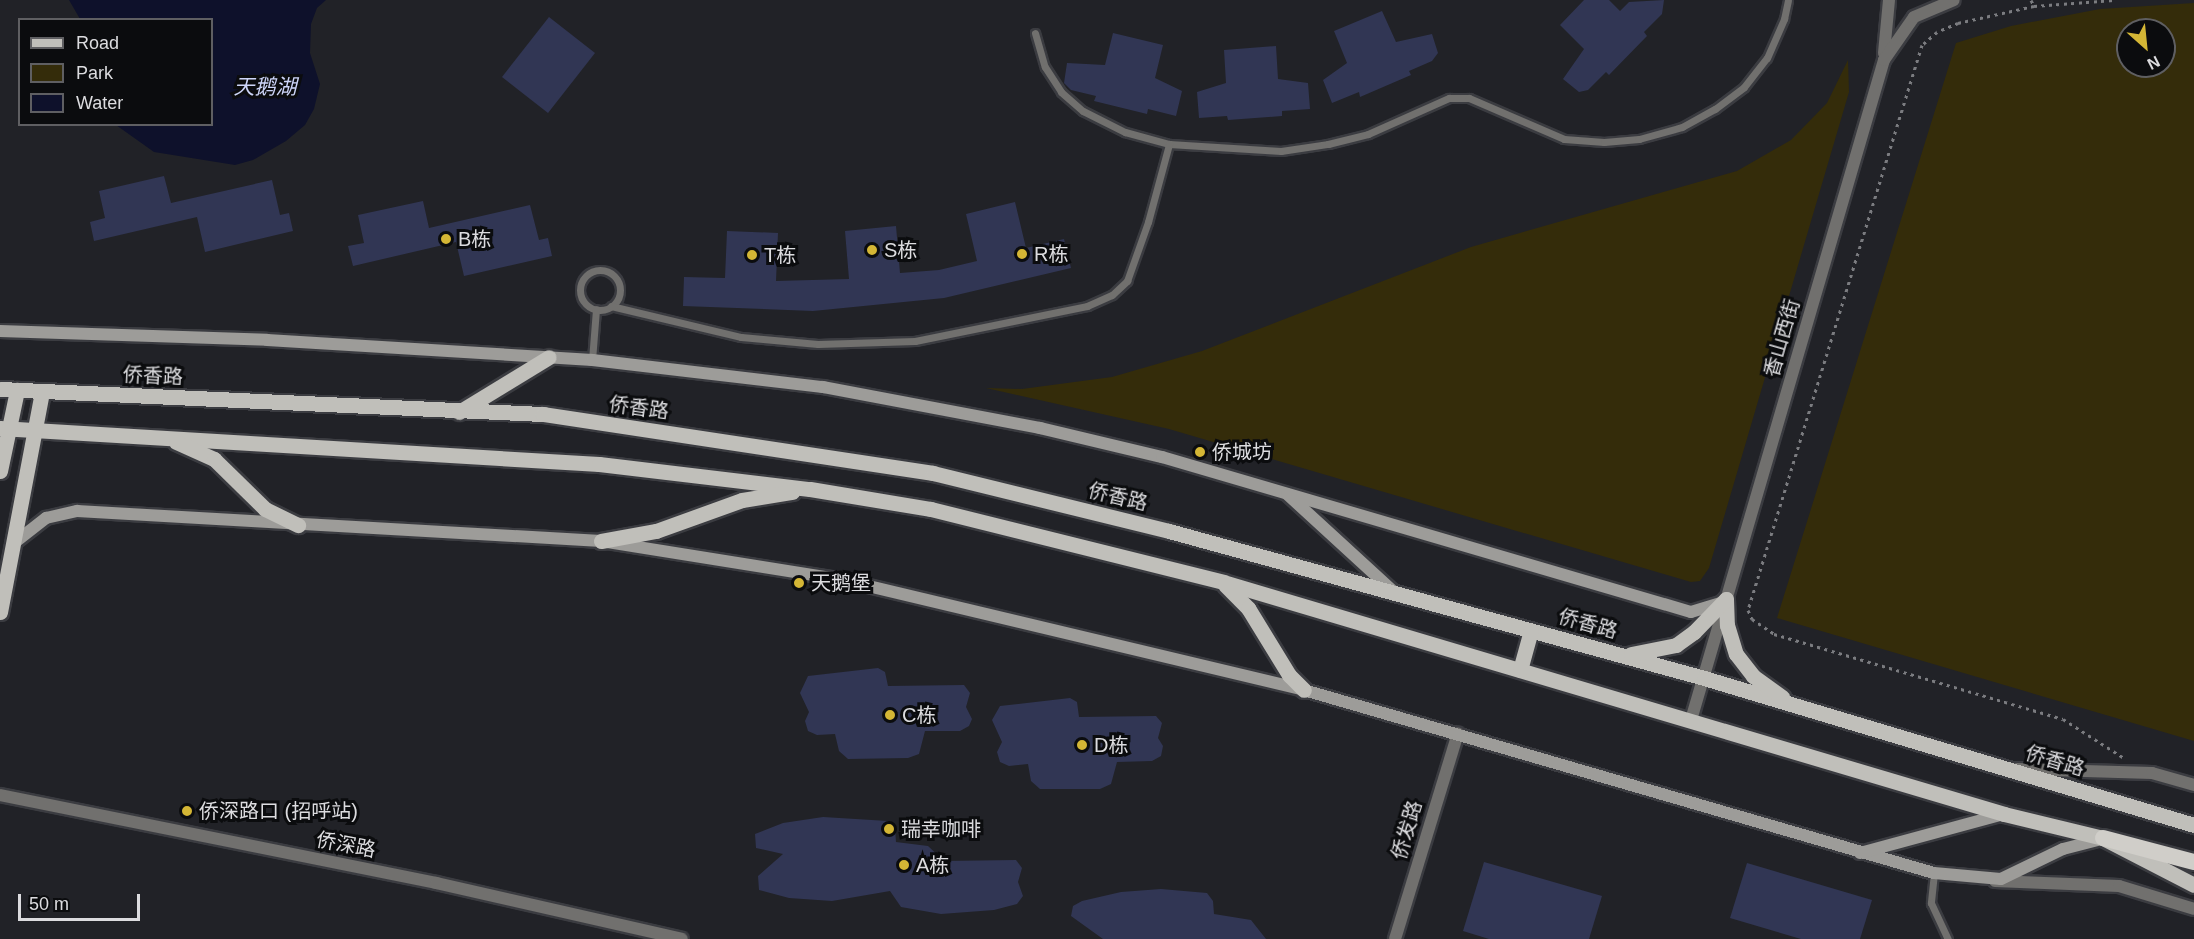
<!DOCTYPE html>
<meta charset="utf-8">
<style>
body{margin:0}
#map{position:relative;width:2194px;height:939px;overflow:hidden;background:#212227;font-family:Helvetica,"Noto Sans SC",sans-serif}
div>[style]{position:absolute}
.green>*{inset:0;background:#342c0a}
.water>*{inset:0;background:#0e112b}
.building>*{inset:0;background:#313654}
.path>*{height:3px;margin-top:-1.5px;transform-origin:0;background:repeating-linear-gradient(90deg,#7b7c80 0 3px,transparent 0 7.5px)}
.roads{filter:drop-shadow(2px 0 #3b3c41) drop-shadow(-2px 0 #3b3c41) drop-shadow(0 2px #3b3c41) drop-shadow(0 -2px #3b3c41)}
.service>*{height:7px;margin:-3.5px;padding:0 3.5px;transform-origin:3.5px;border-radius:3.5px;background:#71706e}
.service>.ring{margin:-3.5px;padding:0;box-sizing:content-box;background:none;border:7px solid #71706e;border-radius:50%}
.minor>*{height:12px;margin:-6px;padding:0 6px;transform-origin:6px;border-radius:6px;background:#71706e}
.tertiary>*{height:12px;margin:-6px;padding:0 6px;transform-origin:6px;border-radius:6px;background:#71706e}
.secondary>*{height:12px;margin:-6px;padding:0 6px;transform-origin:6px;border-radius:6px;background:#9d9c99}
.primary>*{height:15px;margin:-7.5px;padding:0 7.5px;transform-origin:7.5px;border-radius:7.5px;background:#c0bfba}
.trunk>*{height:16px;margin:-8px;padding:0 8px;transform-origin:8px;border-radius:8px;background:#d0cec9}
.dots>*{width:16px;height:16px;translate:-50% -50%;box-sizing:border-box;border:3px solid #0b0c0e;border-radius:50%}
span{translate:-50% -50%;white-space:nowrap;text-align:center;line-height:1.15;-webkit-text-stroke:6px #0b0c0e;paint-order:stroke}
.poi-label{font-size:20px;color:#dcdcdf}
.left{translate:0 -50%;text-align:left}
.street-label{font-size:20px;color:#dcdcdf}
.water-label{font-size:21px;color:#cdd5f8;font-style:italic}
.legend{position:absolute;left:18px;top:18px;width:195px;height:108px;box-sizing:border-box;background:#0b0c0e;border:2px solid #5f5f62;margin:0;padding:8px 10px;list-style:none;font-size:18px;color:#dcdcdf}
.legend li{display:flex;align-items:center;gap:12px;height:30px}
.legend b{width:30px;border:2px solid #5f5f62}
.north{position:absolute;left:2116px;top:18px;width:60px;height:60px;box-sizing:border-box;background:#0b0c0e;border:2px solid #5f5f62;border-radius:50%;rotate:153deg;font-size:16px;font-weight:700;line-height:24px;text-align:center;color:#dcdcdf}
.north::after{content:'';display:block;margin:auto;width:21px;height:27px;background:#d4b635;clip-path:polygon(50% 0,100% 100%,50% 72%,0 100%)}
.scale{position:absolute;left:18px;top:894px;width:122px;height:27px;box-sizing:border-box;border:3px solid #dcdcdf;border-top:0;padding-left:8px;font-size:18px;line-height:21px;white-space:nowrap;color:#dcdcdf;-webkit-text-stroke:4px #0b0c0e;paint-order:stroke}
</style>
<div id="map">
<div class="green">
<div style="clip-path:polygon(evenodd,2194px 3px,2194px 741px,1777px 618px,1956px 43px,2011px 26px,2100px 9px,2194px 3px,2128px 30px,2164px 30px,2164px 66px,2128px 66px,2128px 30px)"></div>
<div style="clip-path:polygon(1848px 60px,1849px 92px,1709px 568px,1700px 581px,1691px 582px,1169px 429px,986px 388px,1022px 389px,1112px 377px,1202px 351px,1471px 247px,1737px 171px,1791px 140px,1827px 103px)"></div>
</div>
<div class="water">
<div style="clip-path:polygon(69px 0,326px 0,317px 8px,311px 24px,310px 53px,320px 84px,314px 109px,305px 125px,286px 141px,253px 160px,235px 165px,154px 152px,116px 125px,212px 124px,212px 20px,80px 19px)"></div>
</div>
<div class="building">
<div style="clip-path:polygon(1584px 0,1609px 0,1620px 11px,1629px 2px,1664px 0,1662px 14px,1644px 32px,1647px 36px,1609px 75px,1606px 72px,1588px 90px,1579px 92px,1563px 79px,1584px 49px,1560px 25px)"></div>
<div style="clip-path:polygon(1382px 11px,1396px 42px,1432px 34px,1438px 53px,1432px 61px,1409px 71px,1411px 75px,1360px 97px,1359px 92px,1332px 103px,1323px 80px,1347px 63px,1334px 31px)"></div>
<div style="clip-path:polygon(549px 17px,595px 53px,548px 113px,502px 77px)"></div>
<div style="clip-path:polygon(1113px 33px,1163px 45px,1155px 78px,1182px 91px,1176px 116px,1148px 109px,1147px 114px,1094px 101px,1096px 96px,1071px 90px,1064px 83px,1067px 63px,1105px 65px)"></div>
<div style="clip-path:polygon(1276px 46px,1278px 79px,1308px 83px,1310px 109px,1282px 111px,1282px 116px,1228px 120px,1227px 116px,1199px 118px,1197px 92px,1226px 83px,1224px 50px)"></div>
<div style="clip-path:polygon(164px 176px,171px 203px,272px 180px,280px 215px,289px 213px,293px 231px,205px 252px,197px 217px,94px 241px,90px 222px,105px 218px,99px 191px)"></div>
<div style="clip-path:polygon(423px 201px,429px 228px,530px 205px,539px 240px,548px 238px,552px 256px,464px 276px,456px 242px,353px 266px,348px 246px,364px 243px,358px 215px)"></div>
<div style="clip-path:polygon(1015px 202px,1026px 248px,1064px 239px,1071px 268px,944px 298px,813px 311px,683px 306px,684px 277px,725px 278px,727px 231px,778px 233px,776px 281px,849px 279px,845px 231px,896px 226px,900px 273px,939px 270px,977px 261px,966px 214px)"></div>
<div style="clip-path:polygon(878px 668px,885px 672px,888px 686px,964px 685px,970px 693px,966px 707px,972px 719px,969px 726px,960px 731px,925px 731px,919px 754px,908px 758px,848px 759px,839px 751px,835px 734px,817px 735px,808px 731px,805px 721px,809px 712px,800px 693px,808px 676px)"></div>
<div style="clip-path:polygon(1070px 698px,1077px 702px,1079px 717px,1156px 716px,1162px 723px,1158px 738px,1163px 746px,1161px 756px,1152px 761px,1117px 762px,1111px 784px,1100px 789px,1040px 789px,1031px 781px,1028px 764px,1009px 766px,1000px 762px,997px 752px,1002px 742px,992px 720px,1000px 706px)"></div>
<div style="clip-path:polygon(823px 817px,888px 821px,895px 828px,896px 842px,928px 846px,944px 861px,1016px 860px,1022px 868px,1018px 882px,1023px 896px,1017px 904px,994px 910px,941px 914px,901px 907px,890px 891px,832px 901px,789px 898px,759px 890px,758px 876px,783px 854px,756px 848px,755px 834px,783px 823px)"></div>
<div style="clip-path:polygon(1484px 862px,1602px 896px,1589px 939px,1489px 939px,1463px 931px)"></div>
<div style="clip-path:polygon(1747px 863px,1872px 900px,1860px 939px,1801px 939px,1730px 918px)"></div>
<div style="clip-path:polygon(1161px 889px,1207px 893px,1213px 901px,1214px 914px,1251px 920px,1266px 939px,1103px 939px,1071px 916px,1073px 906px,1082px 901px,1121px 892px)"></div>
</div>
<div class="path">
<div style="left:2031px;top:0;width:7px;rotate:63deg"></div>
<div style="left:2034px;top:6px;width:80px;rotate:-4.3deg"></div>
<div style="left:2034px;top:6px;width:78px;rotate:167.4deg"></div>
<div style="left:1958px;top:23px;width:23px;rotate:157deg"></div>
<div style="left:1937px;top:32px;width:20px;rotate:139deg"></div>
<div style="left:1922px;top:45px;width:591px;rotate:107.12deg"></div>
<div style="left:1748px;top:610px;width:10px;rotate:66deg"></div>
<div style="left:1752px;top:619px;width:27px;rotate:34deg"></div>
<div style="left:1774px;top:634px;width:301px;rotate:16.4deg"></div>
<div style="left:2063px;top:719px;width:72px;rotate:32.6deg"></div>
</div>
<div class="roads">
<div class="service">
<div style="left:1035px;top:33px;width:35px;rotate:74deg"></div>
<div style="left:1045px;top:67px;width:30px;rotate:57deg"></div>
<div style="left:1061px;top:92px;width:29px;rotate:41deg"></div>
<div style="left:1083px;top:111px;width:47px;rotate:26.6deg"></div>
<div style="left:1125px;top:132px;width:46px;rotate:15.3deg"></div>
<div style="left:1169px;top:144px;width:112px;rotate:3.6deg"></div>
<div style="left:1281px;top:151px;width:48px;rotate:-8.5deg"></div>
<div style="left:1328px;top:144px;width:41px;rotate:-14deg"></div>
<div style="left:1368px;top:134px;width:89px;rotate:-24deg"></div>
<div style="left:1449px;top:98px;width:20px"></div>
<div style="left:1469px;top:98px;width:103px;rotate:23.3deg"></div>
<div style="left:1564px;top:139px;width:40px;rotate:4.3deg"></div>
<div style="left:1604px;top:142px;width:35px;rotate:-5deg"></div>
<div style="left:1639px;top:139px;width:45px;rotate:-15.6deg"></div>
<div style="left:1682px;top:127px;width:38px;rotate:-29deg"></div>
<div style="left:1715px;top:109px;width:36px;rotate:-37deg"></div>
<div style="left:1744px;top:87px;width:37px;rotate:-52deg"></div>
<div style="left:1767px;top:58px;width:43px;rotate:-66.4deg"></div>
<div style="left:1784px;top:19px;width:19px;rotate:-78deg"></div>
<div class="ring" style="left:580px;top:270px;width:33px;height:33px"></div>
<div style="left:611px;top:306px;width:134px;rotate:13.4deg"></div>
<div style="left:741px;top:337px;width:77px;rotate:5.2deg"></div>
<div style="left:818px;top:344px;width:97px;rotate:-1.8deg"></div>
<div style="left:915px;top:341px;width:176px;rotate:-11.5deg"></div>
<div style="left:1087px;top:306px;width:27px;rotate:-24deg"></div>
<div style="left:1112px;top:295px;width:21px;rotate:-43deg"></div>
<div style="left:1127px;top:281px;width:63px;rotate:-70.4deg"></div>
<div style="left:1148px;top:222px;width:81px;rotate:-74.9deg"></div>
<div style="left:592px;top:360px;width:51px;rotate:-85.5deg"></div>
<div style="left:1934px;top:873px;width:30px;rotate:96deg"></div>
<div style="left:1931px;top:903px;width:40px;rotate:65deg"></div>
</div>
<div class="minor">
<div style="left:2017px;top:769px;width:135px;rotate:1.7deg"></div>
<div style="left:2152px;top:773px;width:44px;rotate:15.9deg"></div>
<div style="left:0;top:795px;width:445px;rotate:11.4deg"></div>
<div style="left:436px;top:883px;width:252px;rotate:12.8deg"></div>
<div style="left:1995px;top:881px;width:124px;rotate:2.3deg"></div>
<div style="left:2119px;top:886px;width:78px;rotate:17deg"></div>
<div style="left:1395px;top:939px;width:215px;rotate:-73deg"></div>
</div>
<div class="tertiary">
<div style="left:1884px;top:53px;width:53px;rotate:-84.6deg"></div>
<div style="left:1691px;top:720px;width:688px;rotate:-73.7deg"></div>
<div style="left:1884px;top:60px;width:52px;rotate:-55.1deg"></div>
<div style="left:1914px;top:17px;width:43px;rotate:-23deg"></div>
</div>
<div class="secondary">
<div style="left:0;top:331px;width:267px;rotate:1.9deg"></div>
<div style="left:267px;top:340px;width:326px;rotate:3.5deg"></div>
<div style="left:592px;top:360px;width:233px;rotate:6.7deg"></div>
<div style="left:823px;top:387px;width:221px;rotate:10.7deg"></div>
<div style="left:1040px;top:428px;width:125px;rotate:13.4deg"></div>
<div style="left:1162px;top:457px;width:551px;rotate:16.33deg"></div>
<div style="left:1691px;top:612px;width:30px;rotate:-17deg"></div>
<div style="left:1287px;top:494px;width:145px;rotate:42.5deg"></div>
<div style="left:14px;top:543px;width:41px;rotate:-38deg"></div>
<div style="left:46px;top:518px;width:32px;rotate:-13deg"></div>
<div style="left:77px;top:511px;width:525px;rotate:3.28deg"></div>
<div style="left:601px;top:541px;width:241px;rotate:9.1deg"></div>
<div style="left:839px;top:579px;width:478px;rotate:13.4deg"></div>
<div style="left:1304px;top:690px;width:656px;rotate:16.2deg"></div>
<div style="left:1934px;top:873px;width:67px;rotate:5.1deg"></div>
<div style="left:2001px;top:879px;width:69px;rotate:-25.8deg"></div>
<div style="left:2063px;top:849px;width:40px;rotate:-14.4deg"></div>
<div style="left:1860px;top:853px;width:149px;rotate:-15.2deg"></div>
</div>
<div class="primary">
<div style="left:0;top:389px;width:544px;rotate:2.64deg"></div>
<div style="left:543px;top:414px;width:394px;rotate:8.6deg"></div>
<div style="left:933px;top:473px;width:243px;rotate:13.8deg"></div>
<div style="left:1169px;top:531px;width:555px;rotate:15.36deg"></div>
<div style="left:1704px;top:678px;width:512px;rotate:16.7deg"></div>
<div style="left:459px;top:412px;width:105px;rotate:-31.4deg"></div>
<div style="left:0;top:428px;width:600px;rotate:3.44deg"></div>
<div style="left:599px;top:464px;width:212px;rotate:6.8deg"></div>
<div style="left:810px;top:489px;width:123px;rotate:9.4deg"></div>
<div style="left:931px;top:509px;width:301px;rotate:14deg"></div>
<div style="left:1223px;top:582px;width:815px;rotate:16.54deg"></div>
<div style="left:2004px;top:814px;width:102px;rotate:13.6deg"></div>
<div style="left:2103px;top:838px;width:102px;rotate:27.3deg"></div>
<div style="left:176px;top:442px;width:42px;rotate:24.1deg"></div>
<div style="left:214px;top:459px;width:71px;rotate:44.4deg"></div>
<div style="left:265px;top:509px;width:37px;rotate:26deg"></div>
<div style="left:0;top:471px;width:83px;rotate:-78.1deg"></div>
<div style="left:601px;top:541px;width:56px;rotate:-10.3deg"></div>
<div style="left:656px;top:531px;width:91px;rotate:-19.8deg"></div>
<div style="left:742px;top:500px;width:51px;rotate:-9.1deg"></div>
<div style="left:1225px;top:585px;width:33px;rotate:45deg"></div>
<div style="left:1248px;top:608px;width:79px;rotate:58.5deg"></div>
<div style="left:1289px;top:675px;width:21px;rotate:45deg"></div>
<div style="left:1726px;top:599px;width:26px;rotate:88deg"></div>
<div style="left:1727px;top:625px;width:30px;rotate:73deg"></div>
<div style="left:1736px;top:654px;width:28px;rotate:52deg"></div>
<div style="left:1753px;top:676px;width:36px;rotate:36deg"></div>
<div style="left:0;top:612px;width:225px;rotate:-79.2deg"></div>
<div style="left:1631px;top:654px;width:46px;rotate:-11.3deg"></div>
<div style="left:1676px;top:645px;width:22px;rotate:-36deg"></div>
<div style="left:1694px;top:632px;width:46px;rotate:-45.9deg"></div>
<div style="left:1520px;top:670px;width:41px;rotate:-74.6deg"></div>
</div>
<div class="trunk">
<div style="left:2103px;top:838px;width:94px;rotate:14.8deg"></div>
</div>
</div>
<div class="dots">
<div style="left:446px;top:239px;background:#d4b635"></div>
<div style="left:872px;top:250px;background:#d4b635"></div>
<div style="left:1022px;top:254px;background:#d4b635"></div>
<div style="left:752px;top:255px;background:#d4b635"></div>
<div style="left:1200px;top:452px;background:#d4b635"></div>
<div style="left:799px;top:583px;background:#d4b635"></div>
<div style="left:890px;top:715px;background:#d4b635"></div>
<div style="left:1082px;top:745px;background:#d4b635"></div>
<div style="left:187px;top:811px;background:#d4b635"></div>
<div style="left:889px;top:829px;background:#d4b635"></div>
<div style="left:904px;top:865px;background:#d4b635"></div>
</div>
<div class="poi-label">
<span class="left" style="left:458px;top:239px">B栋</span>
<span class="left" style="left:884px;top:250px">S栋</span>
<span class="left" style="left:1034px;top:254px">R栋</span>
<span class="left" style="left:764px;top:255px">T栋</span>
<span class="left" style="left:1212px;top:452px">侨城坊</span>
<span class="left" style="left:811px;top:583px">天鹅堡</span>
<span class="left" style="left:902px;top:715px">C栋</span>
<span class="left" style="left:1094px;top:745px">D栋</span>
<span class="left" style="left:199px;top:811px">侨深路口 (招呼站)</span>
<span class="left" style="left:901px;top:829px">瑞幸咖啡</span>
<span class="left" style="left:916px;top:865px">A栋</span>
</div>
<div class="street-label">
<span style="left:1782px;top:338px;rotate:-74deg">香山西街</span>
<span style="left:153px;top:376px;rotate:3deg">侨香路</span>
<span style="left:639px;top:408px;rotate:8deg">侨香路</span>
<span style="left:1118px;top:497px;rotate:14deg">侨香路</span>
<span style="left:1588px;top:624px;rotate:16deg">侨香路</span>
<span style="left:2055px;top:761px;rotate:17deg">侨香路</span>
<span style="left:1407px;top:830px;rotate:-73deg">侨发路</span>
<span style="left:346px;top:845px;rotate:11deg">侨深路</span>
</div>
<div class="water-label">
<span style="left:265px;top:87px">天鹅湖</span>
</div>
<ul class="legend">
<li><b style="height:8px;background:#c0bfba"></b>Road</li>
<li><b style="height:16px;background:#342c0a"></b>Park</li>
<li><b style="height:16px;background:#0e112b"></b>Water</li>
</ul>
<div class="north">N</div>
<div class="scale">50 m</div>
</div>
